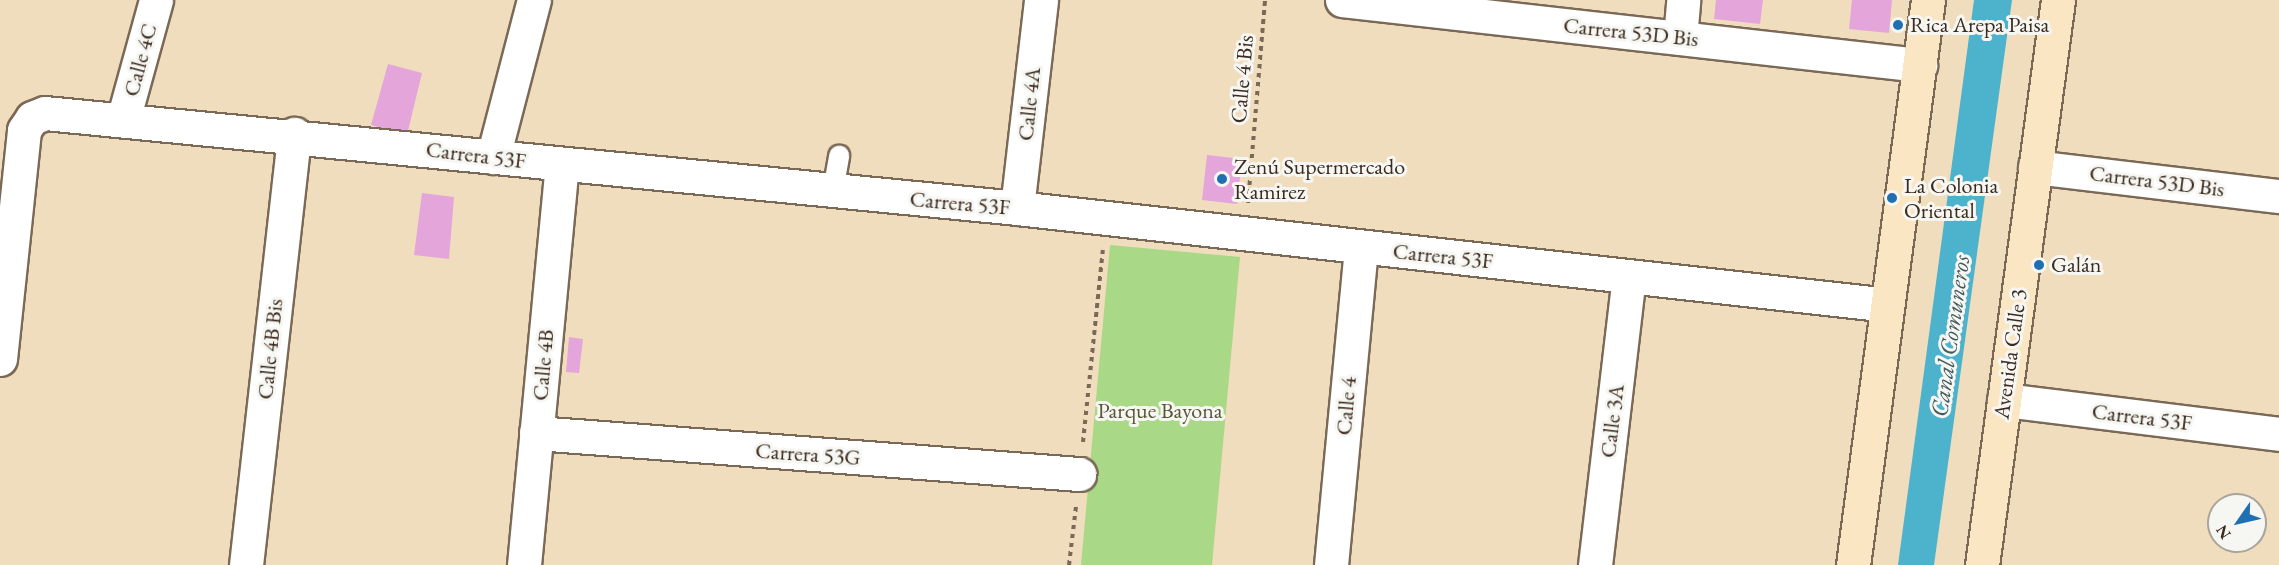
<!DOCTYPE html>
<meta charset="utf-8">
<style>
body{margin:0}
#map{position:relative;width:2279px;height:565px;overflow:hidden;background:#f0ddbd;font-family:"EB Garamond",serif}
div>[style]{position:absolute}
.green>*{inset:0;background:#a9d886}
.water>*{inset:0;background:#4db2cc}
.building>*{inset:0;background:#e4a5db}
.path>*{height:4px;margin-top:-2px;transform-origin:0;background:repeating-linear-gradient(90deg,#7a6956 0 4.5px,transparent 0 9px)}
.roads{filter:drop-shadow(2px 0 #7a6956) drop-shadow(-2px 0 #7a6956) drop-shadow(0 2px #7a6956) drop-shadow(0 -2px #7a6956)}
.service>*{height:20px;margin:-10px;padding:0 10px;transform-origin:10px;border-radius:10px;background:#fff}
.minor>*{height:33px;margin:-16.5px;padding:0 16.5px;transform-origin:16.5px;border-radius:16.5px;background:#fff}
.secondary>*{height:33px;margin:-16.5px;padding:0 16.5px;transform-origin:16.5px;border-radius:16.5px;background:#fbe6c4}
.dots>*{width:16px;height:16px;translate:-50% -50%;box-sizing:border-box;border:3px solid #f6f6f2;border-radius:50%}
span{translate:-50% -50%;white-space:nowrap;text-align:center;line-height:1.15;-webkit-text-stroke:6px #f6f6f2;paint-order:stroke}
.poi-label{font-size:22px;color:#3b2a1e}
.left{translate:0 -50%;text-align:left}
.street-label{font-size:22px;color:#3b2a1e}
.park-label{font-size:22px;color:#565638}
.water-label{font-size:24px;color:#415a5b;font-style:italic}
.north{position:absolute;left:2207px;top:493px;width:60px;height:60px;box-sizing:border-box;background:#f6f6f2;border:2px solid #aba49d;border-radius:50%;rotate:236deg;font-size:16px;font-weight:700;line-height:24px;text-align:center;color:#3b2a1e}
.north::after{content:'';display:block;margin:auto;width:21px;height:27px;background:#1f6fb2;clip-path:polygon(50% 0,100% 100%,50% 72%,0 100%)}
</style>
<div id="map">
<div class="green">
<div style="clip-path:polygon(1110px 245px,1240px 257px,1212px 565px,1081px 565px)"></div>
</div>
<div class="water">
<div style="clip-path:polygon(1974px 0,2012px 0,1934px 565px,1898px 565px)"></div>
</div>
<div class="building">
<div style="clip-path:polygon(1716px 0,1763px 0,1760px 24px,1714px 19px)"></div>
<div style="clip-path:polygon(1852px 0,1892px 0,1889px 33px,1849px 29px)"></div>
<div style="clip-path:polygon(388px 64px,422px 73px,407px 135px,371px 125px)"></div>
<div style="clip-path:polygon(1207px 155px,1242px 159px,1237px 204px,1202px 200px)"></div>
<div style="clip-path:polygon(422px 193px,454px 197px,449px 259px,414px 255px)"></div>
<div style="clip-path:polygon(569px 337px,583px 339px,579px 373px,566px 372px)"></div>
</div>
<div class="path">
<div style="left:1248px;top:203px;width:204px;rotate:-85.2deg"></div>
<div style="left:1083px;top:442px;width:193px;rotate:-84.1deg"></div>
<div style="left:1069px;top:565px;width:59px;rotate:-83.2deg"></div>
</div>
<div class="roads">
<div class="service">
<div style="left:833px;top:191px;width:36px;rotate:-80deg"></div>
</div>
<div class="minor">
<div style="left:1342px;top:0;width:582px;rotate:6.42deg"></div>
<div style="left:1680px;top:38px;width:38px;rotate:-85deg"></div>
<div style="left:123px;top:120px;width:124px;rotate:-74.6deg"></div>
<div style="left:493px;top:157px;width:162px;rotate:-75.4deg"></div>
<div style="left:2035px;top:167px;width:246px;rotate:6.8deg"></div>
<div style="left:1017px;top:208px;width:209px;rotate:-83.4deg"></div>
<div style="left:0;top:359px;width:230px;rotate:-84deg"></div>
<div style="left:24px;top:130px;width:14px;rotate:-56deg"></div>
<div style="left:32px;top:118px;width:14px;rotate:-21deg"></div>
<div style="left:45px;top:113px;width:977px;rotate:5.58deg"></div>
<div style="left:1017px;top:208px;width:876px;rotate:6.35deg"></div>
<div style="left:2004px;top:400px;width:277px;rotate:7deg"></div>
<div style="left:536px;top:433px;width:545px;rotate:4.32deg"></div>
<div style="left:246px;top:565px;width:434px;rotate:-83.6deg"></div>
<div style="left:524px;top:565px;width:401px;rotate:-84.6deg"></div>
<div style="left:1331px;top:565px;width:319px;rotate:-84.6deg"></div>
<div style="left:1595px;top:565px;width:290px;rotate:-83.3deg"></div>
</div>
<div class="secondary">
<div style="left:1853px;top:565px;width:570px;rotate:-82.44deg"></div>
<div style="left:1982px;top:565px;width:570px;rotate:-82.34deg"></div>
</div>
</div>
<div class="dots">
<div style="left:1898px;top:25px;background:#1f6fb2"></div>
<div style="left:1222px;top:179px;background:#1f6fb2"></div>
<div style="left:1892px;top:198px;background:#1f6fb2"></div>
<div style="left:2039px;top:265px;background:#1f6fb2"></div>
</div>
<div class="poi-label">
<span class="left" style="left:1910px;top:25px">Rica Arepa Paisa</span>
<span class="left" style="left:1234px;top:179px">Zenú Supermercado<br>Ramirez</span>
<span class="left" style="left:1904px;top:198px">La Colonia<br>Oriental</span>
<span class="left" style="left:2051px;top:265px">Galán</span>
</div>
<div class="street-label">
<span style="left:1631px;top:32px;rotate:6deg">Carrera 53D Bis</span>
<span style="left:140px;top:60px;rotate:-75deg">Calle 4C</span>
<span style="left:1242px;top:79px;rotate:-85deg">Calle 4 Bis</span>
<span style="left:1029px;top:104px;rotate:-84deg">Calle 4A</span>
<span style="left:476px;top:155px;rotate:7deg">Carrera 53F</span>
<span style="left:2157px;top:181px;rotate:7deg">Carrera 53D Bis</span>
<span style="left:960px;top:203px;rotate:5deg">Carrera 53F</span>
<span style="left:1443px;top:256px;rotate:6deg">Carrera 53F</span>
<span style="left:270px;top:349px;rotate:-84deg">Calle 4B Bis</span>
<span style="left:2010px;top:354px;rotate:-82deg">Avenida Calle 3</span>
<span style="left:543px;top:365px;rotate:-85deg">Calle 4B</span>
<span style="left:1346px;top:406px;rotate:-85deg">Calle 4</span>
<span style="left:2142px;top:417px;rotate:7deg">Carrera 53F</span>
<span style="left:1612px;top:421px;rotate:-83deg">Calle 3A</span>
<span style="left:808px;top:454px;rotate:4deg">Carrera 53G</span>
</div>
<div class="park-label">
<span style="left:1160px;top:411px">Parque Bayona</span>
</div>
<div class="water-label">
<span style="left:1950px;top:336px;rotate:-82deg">Canal Comuneros</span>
</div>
<div class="north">N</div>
</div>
